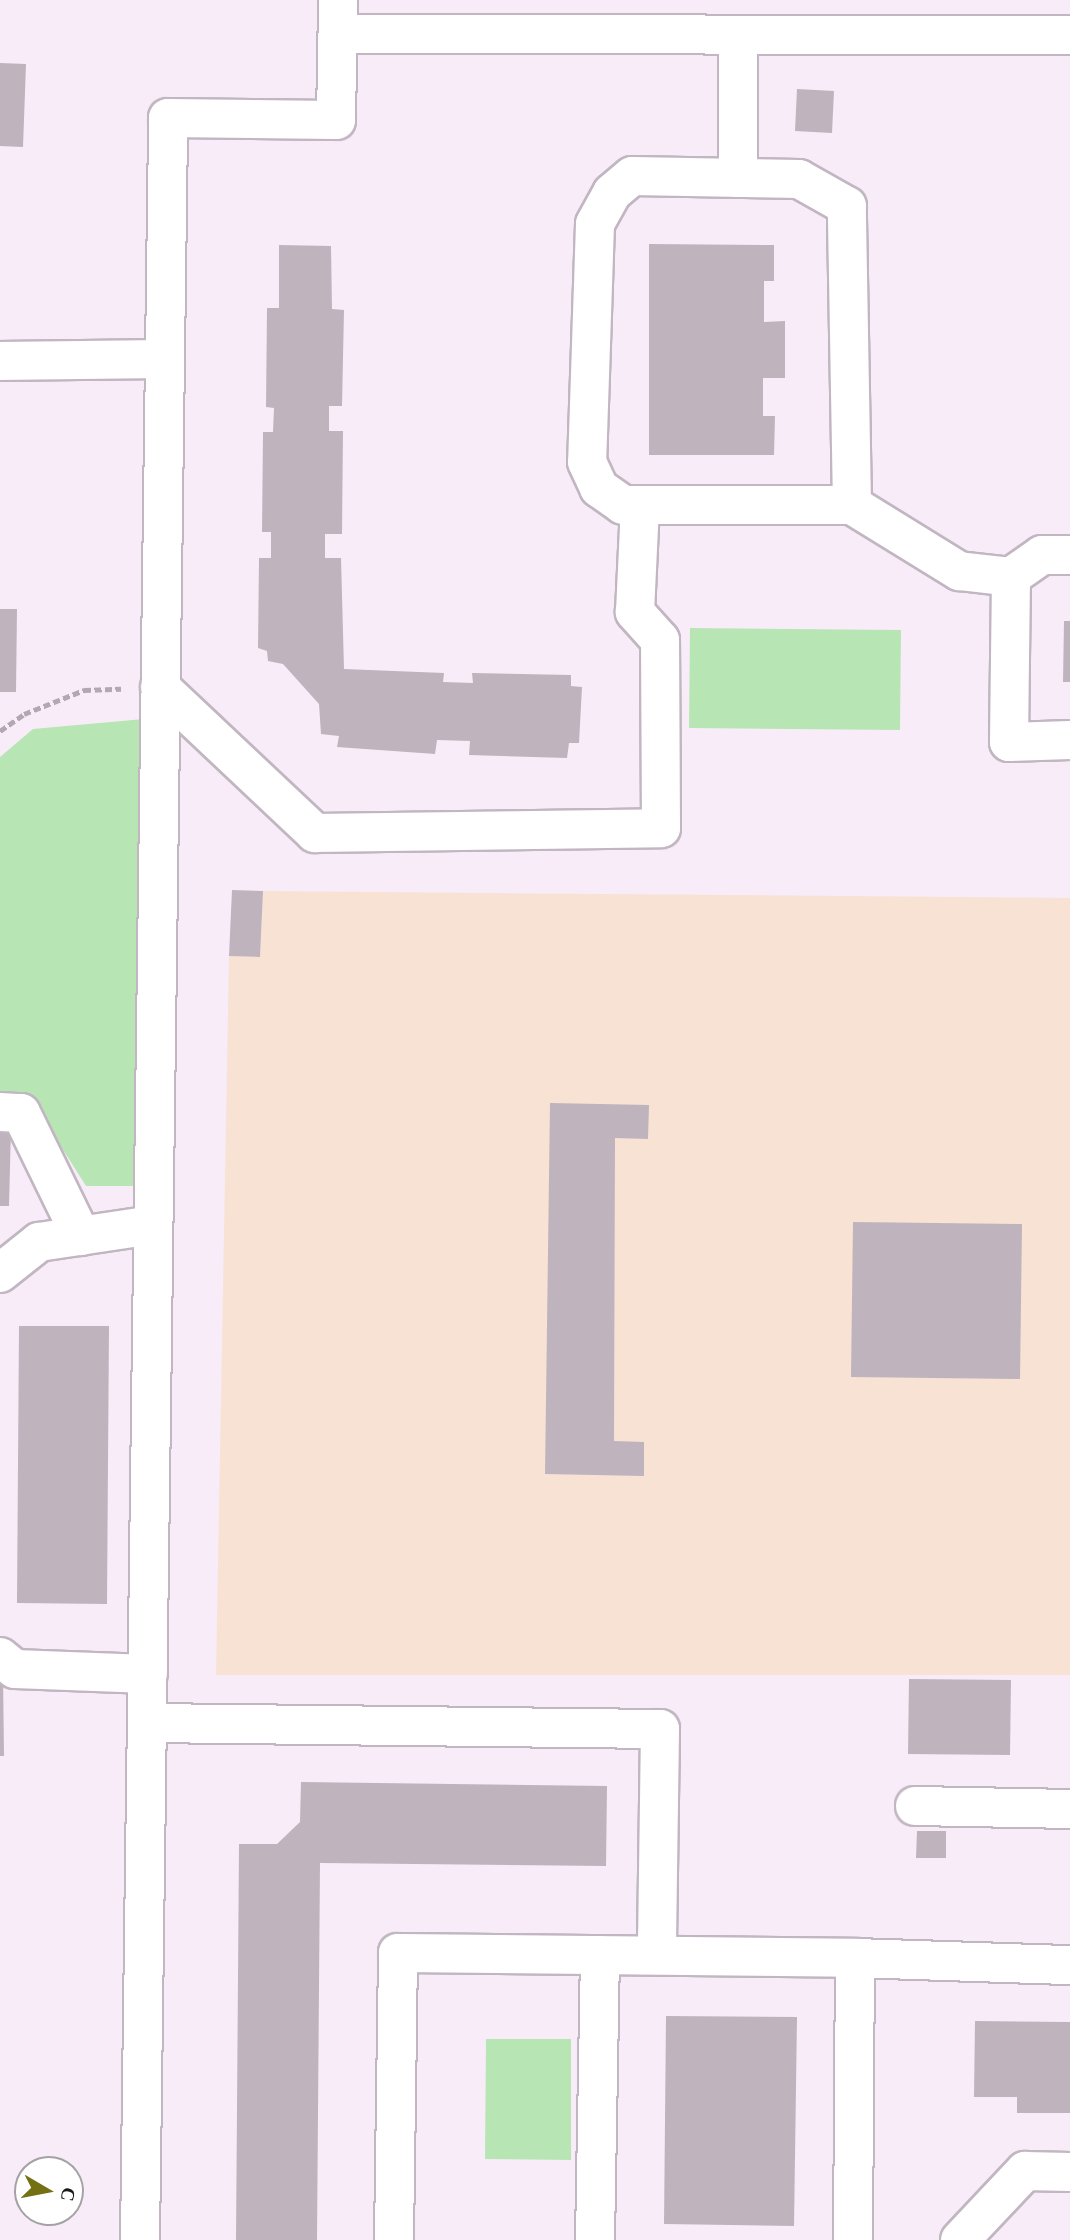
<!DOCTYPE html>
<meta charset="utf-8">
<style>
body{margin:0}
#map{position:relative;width:1070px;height:2240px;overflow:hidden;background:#f8ecf9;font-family:"Libre Baskerville",serif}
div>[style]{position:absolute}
.education>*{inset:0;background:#f7e2d4}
.green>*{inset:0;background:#b7e6b4}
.building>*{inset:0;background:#bfb3be}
.path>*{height:4.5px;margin-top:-2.25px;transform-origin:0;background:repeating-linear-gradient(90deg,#b2a8b2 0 7px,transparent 0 10.5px)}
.roads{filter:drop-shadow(2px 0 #c1b6c1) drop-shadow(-2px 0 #c1b6c1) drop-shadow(0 2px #c1b6c1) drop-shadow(0 -2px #c1b6c1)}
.minor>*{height:38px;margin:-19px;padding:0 19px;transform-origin:19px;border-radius:19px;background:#fff}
span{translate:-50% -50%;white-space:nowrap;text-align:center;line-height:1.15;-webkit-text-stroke:7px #fff;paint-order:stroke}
.north{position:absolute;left:14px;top:2156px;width:70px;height:70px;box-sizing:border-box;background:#fff;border:2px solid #a4a2a4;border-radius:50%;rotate:100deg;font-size:19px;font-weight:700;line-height:28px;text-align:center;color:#1b171b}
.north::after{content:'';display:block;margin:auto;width:24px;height:32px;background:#747114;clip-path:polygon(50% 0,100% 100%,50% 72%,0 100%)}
</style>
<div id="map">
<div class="education">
<div style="clip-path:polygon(263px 891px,1070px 898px,1070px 1675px,216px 1675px,229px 956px,260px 956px)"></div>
</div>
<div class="green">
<div style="clip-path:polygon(690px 628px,901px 630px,900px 730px,689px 728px)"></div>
<div style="clip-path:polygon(144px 719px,142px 1186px,86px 1186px,31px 1099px,0 1096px,0 757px,33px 729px)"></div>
<div style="clip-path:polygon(486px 2039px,571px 2039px,571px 2160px,485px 2159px)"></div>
</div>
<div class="building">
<div style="clip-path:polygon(0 63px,26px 64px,23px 147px,0 146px)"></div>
<div style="clip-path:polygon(797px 89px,834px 91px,832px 133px,795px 131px)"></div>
<div style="clip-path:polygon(649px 244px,774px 245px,774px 281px,764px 281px,764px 322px,785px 321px,785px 378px,763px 378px,763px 416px,775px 416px,774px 455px,649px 455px)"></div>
<div style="clip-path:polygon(279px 245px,331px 246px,332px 309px,344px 310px,342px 406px,329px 406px,329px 431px,343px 431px,342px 534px,325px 534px,325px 558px,341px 558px,344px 669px,444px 673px,443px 682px,473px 683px,472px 673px,571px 675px,571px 686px,582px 687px,579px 743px,569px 743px,567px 758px,469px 755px,470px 741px,437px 740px,435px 754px,337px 747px,339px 736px,321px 734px,319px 704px,283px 664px,268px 661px,267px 651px,258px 648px,259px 558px,271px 558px,271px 532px,262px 532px,263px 432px,273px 432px,274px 408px,266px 407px,267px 308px,279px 308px)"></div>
<div style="clip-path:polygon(0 609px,17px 609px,16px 692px,0 692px)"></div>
<div style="clip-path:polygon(1064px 621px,1070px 621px,1070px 682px,1063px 682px)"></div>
<div style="clip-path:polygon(232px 890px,263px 891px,260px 957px,229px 956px)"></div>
<div style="clip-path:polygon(550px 1103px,649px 1105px,648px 1139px,615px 1138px,614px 1441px,644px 1442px,644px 1476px,545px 1474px)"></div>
<div style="clip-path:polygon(0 1126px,11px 1127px,9px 1206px,0 1206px)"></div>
<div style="clip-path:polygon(853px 1222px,1022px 1224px,1020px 1379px,851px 1377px)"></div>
<div style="clip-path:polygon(19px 1326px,109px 1326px,107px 1604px,17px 1603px)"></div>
<div style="clip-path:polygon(0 1674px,3px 1674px,4px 1756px,0 1756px)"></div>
<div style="clip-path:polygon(909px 1679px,1011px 1680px,1010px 1755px,908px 1754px)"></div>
<div style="clip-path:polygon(301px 1782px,607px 1786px,606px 1866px,320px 1863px,317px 2240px,236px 2240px,239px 1844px,277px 1844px,300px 1822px)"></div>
<div style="clip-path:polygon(917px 1831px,946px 1831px,946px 1858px,916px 1858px)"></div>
<div style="clip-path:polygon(666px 2016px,797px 2017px,794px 2226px,664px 2224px)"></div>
<div style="clip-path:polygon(975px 2021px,1070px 2022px,1070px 2113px,1017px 2113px,1017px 2097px,974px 2097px)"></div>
</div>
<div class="path">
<div style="left:0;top:731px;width:29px;rotate:-35deg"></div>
<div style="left:24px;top:714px;width:65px;rotate:-21.8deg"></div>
<div style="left:84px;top:690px;width:37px;rotate:-2deg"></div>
</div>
<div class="roads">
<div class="minor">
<div style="left:338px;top:34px;width:732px;rotate:0.08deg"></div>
<div style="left:738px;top:35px;width:143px;rotate:90deg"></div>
<div style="left:0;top:361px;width:165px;rotate:-0.7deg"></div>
<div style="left:852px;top:505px;width:299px;rotate:-91deg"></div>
<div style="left:847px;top:206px;width:55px;rotate:-150.6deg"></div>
<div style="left:799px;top:179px;width:167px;rotate:-179deg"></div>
<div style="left:632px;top:176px;width:26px;rotate:140deg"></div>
<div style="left:612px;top:193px;width:35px;rotate:119deg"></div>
<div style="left:595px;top:224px;width:238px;rotate:91.9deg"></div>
<div style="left:587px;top:462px;width:29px;rotate:65deg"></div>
<div style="left:599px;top:488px;width:29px;rotate:35deg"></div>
<div style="left:623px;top:505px;width:229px"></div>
<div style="left:852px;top:505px;width:126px;rotate:31.7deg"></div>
<div style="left:959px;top:571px;width:52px;rotate:6.6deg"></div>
<div style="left:1070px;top:555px;width:28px;rotate:180deg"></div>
<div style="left:1042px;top:555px;width:38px;rotate:145deg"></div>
<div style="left:1011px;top:577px;width:165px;rotate:90.7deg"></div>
<div style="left:1009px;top:742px;width:61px;rotate:-1.9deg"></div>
<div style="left:160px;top:687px;width:213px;rotate:43.3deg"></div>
<div style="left:315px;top:833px;width:346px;rotate:-0.8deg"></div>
<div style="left:661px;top:828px;width:188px;rotate:-90.3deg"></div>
<div style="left:660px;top:640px;width:38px;rotate:-132deg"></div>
<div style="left:635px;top:612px;width:107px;rotate:-87.3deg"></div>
<div style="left:0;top:1112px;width:21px;rotate:3deg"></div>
<div style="left:21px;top:1113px;width:137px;rotate:64deg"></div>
<div style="left:0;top:1273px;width:50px;rotate:-38.5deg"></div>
<div style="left:39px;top:1242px;width:115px;rotate:-8.5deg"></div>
<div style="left:0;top:1657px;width:19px;rotate:39deg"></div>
<div style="left:15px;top:1669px;width:133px;rotate:2.2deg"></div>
<div style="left:147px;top:1723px;width:513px;rotate:0.67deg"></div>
<div style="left:660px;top:1729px;width:226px;rotate:90.8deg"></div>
<div style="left:915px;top:1806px;width:155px;rotate:1.1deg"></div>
<div style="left:140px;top:2240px;width:2122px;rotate:-89.24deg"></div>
<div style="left:168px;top:118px;width:168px;rotate:0.7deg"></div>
<div style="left:336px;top:120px;width:120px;rotate:-89deg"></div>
<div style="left:394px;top:2240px;width:287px;rotate:-89.2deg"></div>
<div style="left:398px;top:1953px;width:457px;rotate:0.6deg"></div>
<div style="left:595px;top:2240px;width:285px;rotate:-89deg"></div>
<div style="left:853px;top:2240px;width:282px;rotate:-89.6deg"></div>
<div style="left:855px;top:1958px;width:215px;rotate:1.9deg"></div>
<div style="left:960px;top:2240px;width:95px;rotate:-46.7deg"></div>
<div style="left:1025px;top:2171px;width:45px;rotate:1.3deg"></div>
</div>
</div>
<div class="north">С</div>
</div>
